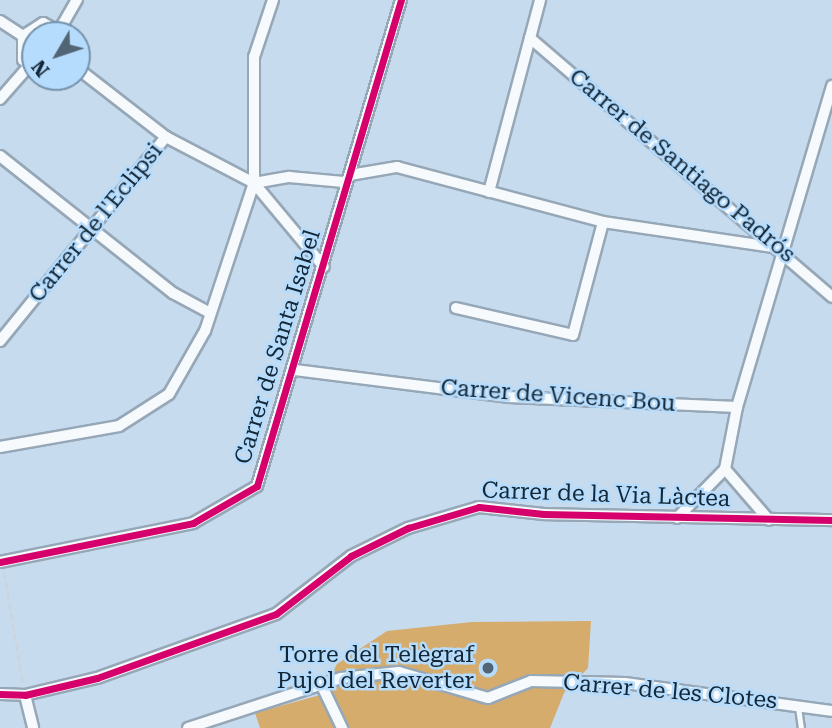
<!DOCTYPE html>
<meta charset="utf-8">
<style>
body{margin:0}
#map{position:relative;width:832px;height:728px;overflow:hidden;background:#c6dbed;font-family:"Roboto Serif",serif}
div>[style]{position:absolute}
.forest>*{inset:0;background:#d5ac6c}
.path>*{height:2px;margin-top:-1px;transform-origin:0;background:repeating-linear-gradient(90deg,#ccd3d9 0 7px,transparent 0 10.5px)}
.roads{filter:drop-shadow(2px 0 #96a7b7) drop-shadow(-2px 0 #96a7b7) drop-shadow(0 2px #96a7b7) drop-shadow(0 -2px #96a7b7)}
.lane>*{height:5px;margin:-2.5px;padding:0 2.5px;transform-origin:2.5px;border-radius:2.5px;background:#f6fafc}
.street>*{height:10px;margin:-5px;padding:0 5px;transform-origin:5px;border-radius:5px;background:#f6fafc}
.cycleway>*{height:7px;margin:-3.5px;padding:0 3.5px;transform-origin:3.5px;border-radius:3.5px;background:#d6006c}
.dots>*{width:19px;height:19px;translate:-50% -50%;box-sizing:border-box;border:4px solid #b6dcfd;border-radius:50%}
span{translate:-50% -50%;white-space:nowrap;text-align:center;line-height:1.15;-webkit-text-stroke:5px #b6dcfd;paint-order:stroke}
.street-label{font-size:23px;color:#132635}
.poi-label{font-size:23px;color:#132635}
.right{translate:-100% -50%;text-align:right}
.north{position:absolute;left:21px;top:21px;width:70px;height:70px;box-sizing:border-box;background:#b6dcfd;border:2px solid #7593ad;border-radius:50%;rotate:231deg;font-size:19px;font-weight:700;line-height:28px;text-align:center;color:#132635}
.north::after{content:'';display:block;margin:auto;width:24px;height:32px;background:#526575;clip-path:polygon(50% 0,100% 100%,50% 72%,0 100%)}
</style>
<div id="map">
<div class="forest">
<div style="clip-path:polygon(591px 621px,588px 668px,564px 693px,550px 728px,260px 728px,255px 713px,320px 695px,337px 664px,387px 631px,472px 622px)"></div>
</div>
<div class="path">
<div style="left:4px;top:572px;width:114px;rotate:80.4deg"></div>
</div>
<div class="roads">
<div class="lane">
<div style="left:798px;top:707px;width:21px;rotate:82deg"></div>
</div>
<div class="street">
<div style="left:0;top:21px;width:27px;rotate:33deg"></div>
<div style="left:60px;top:29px;width:34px;rotate:-60deg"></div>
<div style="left:530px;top:38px;width:398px;rotate:40.6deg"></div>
<div style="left:77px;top:68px;width:113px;rotate:37.8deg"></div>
<div style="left:166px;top:137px;width:99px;rotate:27.6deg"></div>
<div style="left:254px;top:183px;width:109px;rotate:50.2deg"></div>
<div style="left:35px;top:71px;width:16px;rotate:-137deg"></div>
<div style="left:23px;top:60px;width:24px;rotate:-90deg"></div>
<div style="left:23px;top:36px;width:24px;rotate:-33deg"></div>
<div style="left:43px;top:23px;width:26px;rotate:28deg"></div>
<div style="left:0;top:99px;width:43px;rotate:-48.8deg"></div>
<div style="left:0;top:156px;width:221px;rotate:38.4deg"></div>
<div style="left:173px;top:293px;width:42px;rotate:28.4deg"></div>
<div style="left:350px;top:175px;width:48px;rotate:-9.7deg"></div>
<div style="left:397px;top:167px;width:213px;rotate:14.9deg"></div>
<div style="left:603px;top:222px;width:179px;rotate:8.4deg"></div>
<div style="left:254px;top:183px;width:36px;rotate:-10deg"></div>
<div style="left:289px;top:177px;width:55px;rotate:5.2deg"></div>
<div style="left:489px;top:192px;width:199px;rotate:-75.1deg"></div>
<div style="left:456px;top:308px;width:120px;rotate:13deg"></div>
<div style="left:573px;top:335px;width:117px;rotate:-75.1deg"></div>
<div style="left:0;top:341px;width:263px;rotate:-50.9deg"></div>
<div style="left:295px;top:370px;width:216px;rotate:7.2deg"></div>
<div style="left:509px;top:397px;width:228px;rotate:2.5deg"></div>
<div style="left:0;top:447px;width:121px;rotate:-10deg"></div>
<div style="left:119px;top:426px;width:59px;rotate:-32.6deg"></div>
<div style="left:169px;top:394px;width:73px;rotate:-60.3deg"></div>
<div style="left:205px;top:331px;width:156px;rotate:-71.7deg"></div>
<div style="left:254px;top:183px;width:126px;rotate:-90deg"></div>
<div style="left:254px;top:57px;width:60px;rotate:-71.6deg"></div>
<div style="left:725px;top:469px;width:67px;rotate:49.2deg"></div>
<div style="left:677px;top:518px;width:69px;rotate:-45.6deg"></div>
<div style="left:725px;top:469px;width:63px;rotate:-79deg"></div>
<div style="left:737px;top:407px;width:335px;rotate:-73.5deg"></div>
<div style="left:0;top:562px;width:197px;rotate:-11.4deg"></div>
<div style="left:193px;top:523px;width:74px;rotate:-30deg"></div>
<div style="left:257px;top:486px;width:507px;rotate:-73.5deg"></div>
<div style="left:322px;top:686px;width:47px;rotate:64.5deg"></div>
<div style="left:0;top:694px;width:25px;rotate:2deg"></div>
<div style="left:25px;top:695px;width:74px;rotate:-13.3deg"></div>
<div style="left:97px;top:678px;width:190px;rotate:-19.7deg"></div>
<div style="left:276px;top:614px;width:95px;rotate:-37.7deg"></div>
<div style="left:351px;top:556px;width:64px;rotate:-26.2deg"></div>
<div style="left:408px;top:528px;width:74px;rotate:-16.5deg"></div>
<div style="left:479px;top:507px;width:65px;rotate:6.1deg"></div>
<div style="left:544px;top:514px;width:288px;rotate:1.2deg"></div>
<div style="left:25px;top:695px;width:34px;rotate:76deg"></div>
<div style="left:188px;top:728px;width:161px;rotate:-18.1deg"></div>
<div style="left:341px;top:678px;width:58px;rotate:-5.9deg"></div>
<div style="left:399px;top:672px;width:93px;rotate:16.3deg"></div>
<div style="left:488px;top:698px;width:46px;rotate:-21.6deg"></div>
<div style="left:531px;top:681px;width:94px;rotate:1.2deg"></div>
<div style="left:625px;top:683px;width:208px;rotate:7.7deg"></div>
</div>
</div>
<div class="cycleway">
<div style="left:0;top:562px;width:197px;rotate:-11.4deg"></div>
<div style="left:193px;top:523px;width:74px;rotate:-30deg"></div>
<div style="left:257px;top:486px;width:507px;rotate:-73.5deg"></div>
<div style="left:0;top:694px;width:25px;rotate:2deg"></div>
<div style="left:25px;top:695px;width:74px;rotate:-13.3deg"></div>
<div style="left:97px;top:678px;width:190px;rotate:-19.7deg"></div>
<div style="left:276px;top:614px;width:95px;rotate:-37.7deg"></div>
<div style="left:351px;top:556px;width:64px;rotate:-26.2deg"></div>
<div style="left:408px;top:528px;width:74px;rotate:-16.5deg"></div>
<div style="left:479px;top:507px;width:65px;rotate:6.1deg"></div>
<div style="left:544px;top:514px;width:288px;rotate:1.2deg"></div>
</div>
<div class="dots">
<div style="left:488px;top:668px;background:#526575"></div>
</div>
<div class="street-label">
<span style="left:682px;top:166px;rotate:40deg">Carrer de Santiago Padrós</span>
<span style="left:96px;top:223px;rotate:-51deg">Carrer de l'Eclipsi</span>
<span style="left:278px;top:347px;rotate:-73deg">Carrer de Santa Isabel</span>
<span style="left:558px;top:396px;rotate:4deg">Carrer de Vicenc Bou</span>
<span style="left:606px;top:495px;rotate:2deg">Carrer de la Via Làctea</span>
<span style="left:670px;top:692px;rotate:5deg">Carrer de les Clotes</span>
</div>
<div class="poi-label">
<span class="right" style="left:474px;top:668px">Torre del Telègraf<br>Pujol del Reverter</span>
</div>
<div class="north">N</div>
</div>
